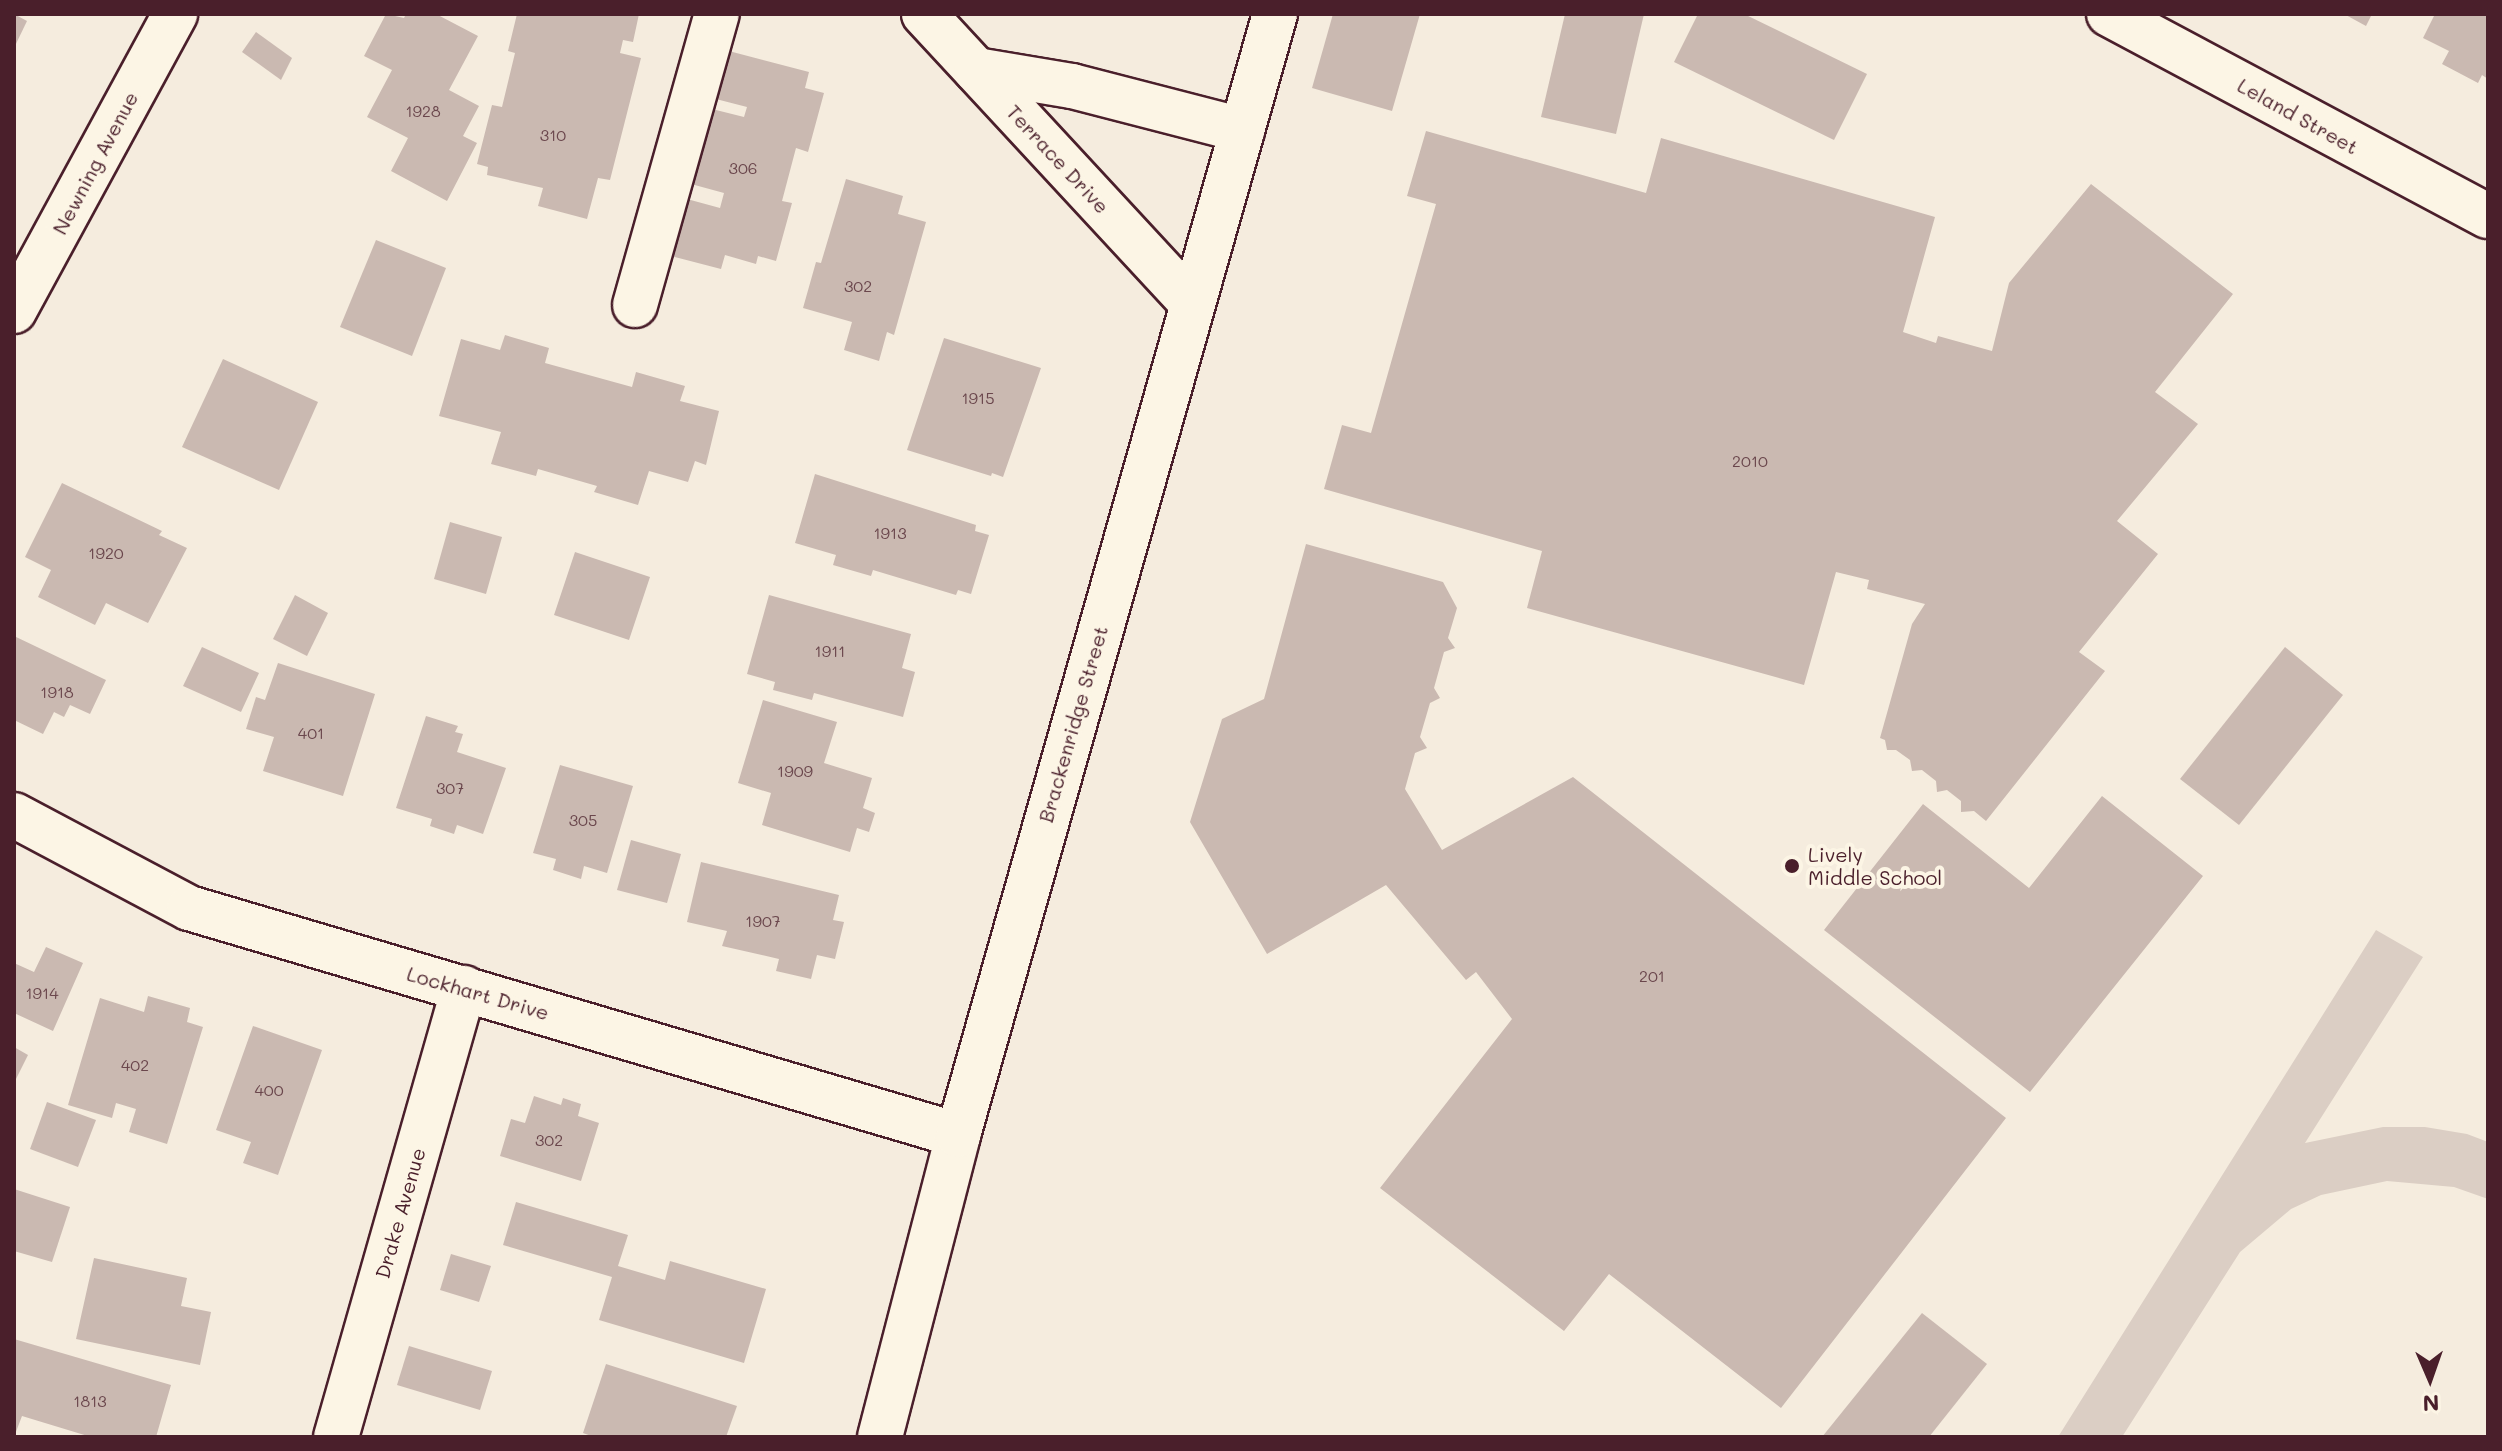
<!DOCTYPE html>
<style>
body{margin:0}
#map{position:relative;width:2502px;height:1451px;overflow:hidden;background:#f5ecde;font-family:Mali,sans-serif}
div>[style]{position:absolute}
.green>*{inset:0;background:#dbcec4}
.building>*{inset:0;background:#cab9b1}
.roads{filter:drop-shadow(2px 0 #4a1f2b) drop-shadow(-2px 0 #4a1f2b) drop-shadow(0 2px #4a1f2b) drop-shadow(0 -2px #4a1f2b)}
.minor>*{height:44px;margin:-22px;padding:0 22px;transform-origin:22px;border-radius:22px;background:#fcf5e5}
.dots>*{width:22px;height:22px;translate:-50% -50%;box-sizing:border-box;border:4px solid #fcf5e5;border-radius:50%}
span{translate:-50% -50%;white-space:nowrap;text-align:center;line-height:1.15;-webkit-text-stroke:8px #fcf5e5;paint-order:stroke}
.number-label{font-size:16px;color:#6a464c}
.number-label span{-webkit-text-stroke-width:0}
.street-label{font-size:20px;color:#4a1f2b}
.poi-label{font-size:20px;color:#4a1f2b}
.left{translate:0 -50%;text-align:left}
.frame{position:absolute;inset:0;border:16px solid #4a1f2b;pointer-events:none}
.north{position:absolute;left:2390px;top:1339px;width:80px;height:80px;-webkit-text-stroke:6px #fcf5e5;paint-order:stroke;rotate:178deg;font-size:22px;font-weight:700;line-height:32px;text-align:center;color:#4a1f2b}
.north::after{content:'';display:block;margin:auto;width:28px;height:36px;background:#4a1f2b;clip-path:polygon(50% 0,100% 100%,50% 72%,0 100%)}
</style>
<div id="map">
<div class="green">
<div style="clip-path:polygon(2376px 930px,2423px 957px,2305px 1143px,2383px 1127px,2425px 1127px,2467px 1134px,2488px 1142px,2488px 1199px,2454px 1187px,2387px 1181px,2321px 1195px,2291px 1209px,2240px 1252px,2122px 1437px,2058px 1437px)"></div>
</div>
<div class="building">
<div style="clip-path:polygon(14px 14px,27px 21px,14px 48px)"></div>
<div style="clip-path:polygon(386px 14px,404px 18px,406px 14px,436px 14px,478px 36px,449px 90px,479px 106px,463px 136px,477px 143px,447px 201px,391px 171px,408px 138px,367px 117px,392px 70px,364px 56px)"></div>
<div style="clip-path:polygon(517px 14px,639px 14px,633px 42px,623px 40px,620px 53px,641px 58px,610px 180px,598px 178px,587px 219px,538px 206px,543px 188px,487px 175px,488px 167px,477px 164px,492px 105px,502px 107px,515px 53px,508px 51px)"></div>
<div style="clip-path:polygon(1333px 14px,1420px 14px,1392px 111px,1312px 88px)"></div>
<div style="clip-path:polygon(1565px 14px,1644px 14px,1616px 134px,1541px 117px)"></div>
<div style="clip-path:polygon(1698px 14px,1744px 14px,1867px 74px,1834px 140px,1674px 62px)"></div>
<div style="clip-path:polygon(2344px 14px,2372px 14px,2366px 26px)"></div>
<div style="clip-path:polygon(2435px 14px,2488px 14px,2488px 79px,2482px 75px,2478px 83px,2442px 64px,2449px 51px,2423px 38px)"></div>
<div style="clip-path:polygon(256px 32px,292px 58px,281px 80px,242px 52px)"></div>
<div style="clip-path:polygon(725px 50px,809px 72px,805px 88px,824px 93px,808px 152px,796px 148px,782px 201px,792px 203px,776px 261px,758px 256px,756px 264px,725px 255px,721px 269px,671px 256px,687px 199px,720px 208px,724px 193px,691px 184px,712px 109px,744px 117px,747px 107px,712px 98px)"></div>
<div style="clip-path:polygon(1426px 131px,1646px 193px,1661px 138px,1935px 217px,1903px 332px,1936px 343px,1938px 336px,1992px 351px,2009px 283px,2091px 184px,2233px 294px,2155px 392px,2198px 424px,2117px 521px,2158px 554px,2079px 652px,2105px 671px,1986px 821px,1974px 811px,1961px 812px,1961px 801px,1947px 790px,1937px 792px,1936px 781px,1922px 770px,1912px 771px,1910px 760px,1896px 750px,1887px 750px,1885px 740px,1880px 738px,1912px 624px,1925px 604px,1867px 589px,1869px 580px,1836px 572px,1804px 685px,1527px 608px,1542px 551px,1324px 489px,1342px 425px,1371px 433px,1436px 204px,1407px 196px)"></div>
<div style="clip-path:polygon(846px 179px,903px 196px,898px 214px,926px 222px,894px 335px,887px 332px,879px 361px,844px 350px,852px 322px,803px 308px,816px 262px,821px 263px)"></div>
<div style="clip-path:polygon(376px 240px,446px 268px,412px 356px,340px 327px)"></div>
<div style="clip-path:polygon(505px 335px,549px 348px,545px 363px,632px 387px,636px 372px,685px 386px,680px 401px,719px 411px,706px 465px,695px 461px,688px 482px,649px 471px,638px 505px,594px 492px,597px 486px,538px 469px,536px 476px,491px 464px,501px 432px,439px 416px,461px 339px,500px 350px)"></div>
<div style="clip-path:polygon(944px 338px,1041px 368px,1003px 477px,992px 473px,991px 476px,907px 450px)"></div>
<div style="clip-path:polygon(223px 359px,318px 402px,279px 490px,182px 447px)"></div>
<div style="clip-path:polygon(815px 474px,976px 525px,975px 531px,989px 535px,971px 594px,958px 590px,956px 595px,873px 570px,871px 576px,833px 565px,836px 555px,795px 543px)"></div>
<div style="clip-path:polygon(62px 483px,162px 531px,159px 535px,187px 548px,148px 623px,106px 603px,95px 625px,38px 597px,51px 570px,25px 557px)"></div>
<div style="clip-path:polygon(450px 522px,502px 537px,486px 594px,434px 579px)"></div>
<div style="clip-path:polygon(1306px 544px,1443px 582px,1457px 608px,1448px 638px,1455px 648px,1444px 652px,1434px 688px,1440px 698px,1430px 703px,1420px 737px,1427px 748px,1415px 753px,1405px 789px,1442px 850px,1573px 777px,2006px 1118px,1781px 1408px,1609px 1274px,1564px 1331px,1380px 1188px,1512px 1019px,1476px 972px,1466px 980px,1386px 885px,1267px 954px,1190px 822px,1222px 719px,1264px 699px)"></div>
<div style="clip-path:polygon(575px 552px,650px 577px,629px 640px,554px 615px)"></div>
<div style="clip-path:polygon(295px 595px,328px 613px,307px 656px,273px 639px)"></div>
<div style="clip-path:polygon(769px 595px,911px 634px,902px 668px,915px 672px,903px 717px,814px 693px,812px 700px,773px 690px,775px 682px,747px 674px)"></div>
<div style="clip-path:polygon(14px 636px,106px 680px,90px 714px,70px 705px,64px 717px,54px 712px,43px 734px,14px 720px)"></div>
<div style="clip-path:polygon(202px 647px,259px 673px,241px 712px,183px 686px)"></div>
<div style="clip-path:polygon(2285px 647px,2343px 695px,2239px 825px,2180px 779px)"></div>
<div style="clip-path:polygon(278px 663px,375px 694px,343px 796px,263px 771px,274px 737px,246px 729px,256px 697px,265px 700px)"></div>
<div style="clip-path:polygon(763px 700px,837px 722px,824px 763px,872px 778px,863px 808px,875px 813px,869px 832px,857px 828px,850px 852px,762px 825px,771px 793px,738px 783px)"></div>
<div style="clip-path:polygon(426px 716px,458px 726px,455px 732px,463px 734px,457px 752px,506px 768px,483px 834px,457px 825px,454px 834px,430px 826px,432px 819px,396px 808px)"></div>
<div style="clip-path:polygon(560px 765px,633px 786px,607px 873px,584px 866px,581px 879px,553px 870px,556px 859px,533px 853px)"></div>
<div style="clip-path:polygon(2102px 796px,2203px 876px,2030px 1092px,1824px 930px,1923px 804px,2029px 888px)"></div>
<div style="clip-path:polygon(631px 840px,681px 854px,667px 903px,617px 890px)"></div>
<div style="clip-path:polygon(701px 862px,839px 895px,833px 920px,844px 922px,835px 959px,817px 955px,811px 979px,776px 971px,779px 959px,722px 946px,727px 931px,687px 922px)"></div>
<div style="clip-path:polygon(46px 947px,83px 963px,53px 1031px,14px 1013px,14px 963px,34px 972px)"></div>
<div style="clip-path:polygon(148px 996px,190px 1008px,187px 1022px,203px 1027px,167px 1144px,129px 1132px,136px 1109px,116px 1103px,112px 1118px,68px 1105px,100px 998px,144px 1012px)"></div>
<div style="clip-path:polygon(253px 1026px,322px 1050px,278px 1175px,243px 1163px,251px 1142px,216px 1130px)"></div>
<div style="clip-path:polygon(14px 1047px,28px 1055px,14px 1083px)"></div>
<div style="clip-path:polygon(534px 1096px,561px 1105px,563px 1098px,581px 1104px,578px 1116px,599px 1123px,581px 1181px,500px 1156px,511px 1119px,525px 1123px)"></div>
<div style="clip-path:polygon(47px 1102px,96px 1120px,78px 1167px,30px 1149px)"></div>
<div style="clip-path:polygon(14px 1189px,70px 1207px,52px 1262px,14px 1251px)"></div>
<div style="clip-path:polygon(516px 1202px,628px 1235px,618px 1266px,665px 1280px,670px 1261px,766px 1289px,744px 1363px,599px 1320px,612px 1277px,503px 1245px)"></div>
<div style="clip-path:polygon(451px 1254px,491px 1266px,479px 1302px,440px 1290px)"></div>
<div style="clip-path:polygon(94px 1258px,187px 1278px,181px 1306px,211px 1312px,200px 1365px,76px 1339px)"></div>
<div style="clip-path:polygon(1922px 1313px,1987px 1364px,1929px 1437px,1822px 1437px)"></div>
<div style="clip-path:polygon(14px 1339px,171px 1385px,156px 1437px,91px 1437px,22px 1416px,14px 1437px)"></div>
<div style="clip-path:polygon(409px 1346px,492px 1371px,480px 1410px,397px 1385px)"></div>
<div style="clip-path:polygon(606px 1364px,737px 1406px,726px 1437px,594px 1437px,583px 1433px)"></div>
</div>
<div class="roads">
<div class="minor">
<div style="left:924px;top:14px;width:394px;rotate:47.2deg"></div>
<div style="left:2109px;top:14px;width:429px;rotate:28.1deg"></div>
<div style="left:976px;top:70px;width:97px;rotate:9.5deg"></div>
<div style="left:1072px;top:86px;width:176px;rotate:14.5deg"></div>
<div style="left:635px;top:305px;width:302px;rotate:-74.3deg"></div>
<div style="left:14px;top:311px;width:338px;rotate:-61.5deg"></div>
<div style="left:14px;top:815px;width:198px;rotate:28deg"></div>
<div style="left:189px;top:908px;width:802px;rotate:16.45deg"></div>
<div style="left:336px;top:1437px;width:467px;rotate:-74.1deg"></div>
<div style="left:880px;top:1437px;width:312px;rotate:-75.5deg"></div>
<div style="left:958px;top:1135px;width:1165px;rotate:-74.21deg"></div>
</div>
</div>
<div class="dots">
<div style="left:1792px;top:866px;background:#4a1f2b"></div>
</div>
<div class="number-label">
<span style="left:423px;top:111px">1928</span>
<span style="left:553px;top:135px">310</span>
<span style="left:743px;top:168px">306</span>
<span style="left:858px;top:286px">302</span>
<span style="left:978px;top:398px">1915</span>
<span style="left:1750px;top:461px">2010</span>
<span style="left:890px;top:533px">1913</span>
<span style="left:106px;top:553px">1920</span>
<span style="left:830px;top:651px">1911</span>
<span style="left:57px;top:692px">1918</span>
<span style="left:311px;top:733px">401</span>
<span style="left:795px;top:771px">1909</span>
<span style="left:450px;top:788px">307</span>
<span style="left:583px;top:820px">305</span>
<span style="left:763px;top:921px">1907</span>
<span style="left:1652px;top:976px">201</span>
<span style="left:42px;top:993px">1914</span>
<span style="left:135px;top:1065px">402</span>
<span style="left:269px;top:1090px">400</span>
<span style="left:549px;top:1140px">302</span>
<span style="left:90px;top:1401px">1813</span>
</div>
<div class="street-label">
<span style="left:2298px;top:116px;rotate:29deg">Leland Street</span>
<span style="left:1058px;top:159px;rotate:47deg">Terrace Drive</span>
<span style="left:95px;top:163px;rotate:-62deg">Newning Avenue</span>
<span style="left:1073px;top:724px;rotate:-74deg">Brackenridge Street</span>
<span style="left:478px;top:993px;rotate:16deg">Lockhart Drive</span>
<span style="left:400px;top:1213px;rotate:-74deg">Drake Avenue</span>
</div>
<div class="poi-label">
<span class="left" style="left:1808px;top:866px">Lively<br>Middle School</span>
</div>
<div class="frame"></div>
<div class="north">N</div>
</div>
